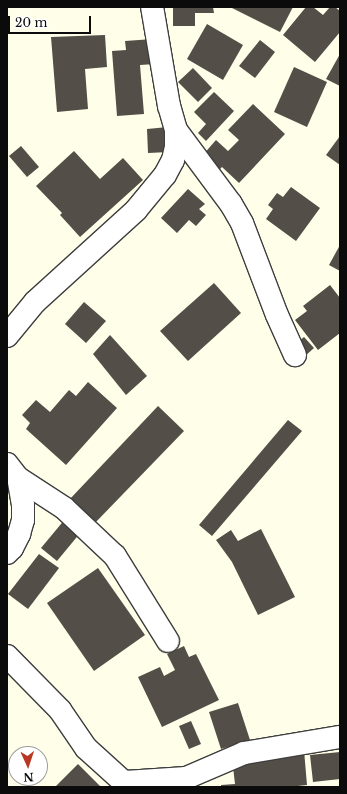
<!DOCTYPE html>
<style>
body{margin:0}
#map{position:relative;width:347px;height:794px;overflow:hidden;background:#ffffe9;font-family:"Libre Baskerville",serif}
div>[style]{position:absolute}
.building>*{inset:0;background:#534e47}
.roads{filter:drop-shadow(1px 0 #3e3e3e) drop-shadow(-1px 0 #3e3e3e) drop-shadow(0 1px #3e3e3e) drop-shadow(0 -1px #3e3e3e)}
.minor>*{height:22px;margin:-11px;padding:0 11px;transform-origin:11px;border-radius:11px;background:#fff}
span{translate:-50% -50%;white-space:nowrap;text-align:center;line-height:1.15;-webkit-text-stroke:4px #fff;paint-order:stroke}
.frame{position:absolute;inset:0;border:8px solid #0b0b0b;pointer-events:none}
.north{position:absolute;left:8px;top:746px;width:40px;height:40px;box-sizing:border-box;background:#fff;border:1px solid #9d9d9d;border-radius:50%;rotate:177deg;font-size:11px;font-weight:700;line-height:16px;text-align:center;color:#0b0b0b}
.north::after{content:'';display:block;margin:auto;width:14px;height:18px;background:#b93824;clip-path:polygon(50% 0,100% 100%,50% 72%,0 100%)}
.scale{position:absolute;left:8px;top:16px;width:83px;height:18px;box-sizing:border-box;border:2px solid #0b0b0b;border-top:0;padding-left:5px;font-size:12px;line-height:14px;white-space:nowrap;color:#0b0b0b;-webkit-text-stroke:3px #fff;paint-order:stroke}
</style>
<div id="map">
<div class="building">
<div style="clip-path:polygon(173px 7px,213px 7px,214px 13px,195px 13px,195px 26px,173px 26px)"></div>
<div style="clip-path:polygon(230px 7px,293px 7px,280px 32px)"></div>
<div style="clip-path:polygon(306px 7px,313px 7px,323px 15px,330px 7px,335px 7px,340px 11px,340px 32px,315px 62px,283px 35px)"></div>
<div style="clip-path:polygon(207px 24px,243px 45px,223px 80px,187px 59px)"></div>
<div style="clip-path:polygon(105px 35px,107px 67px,85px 69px,88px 109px,57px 112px,51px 37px)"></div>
<div style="clip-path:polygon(153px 39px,155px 64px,140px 65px,144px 114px,117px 116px,112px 51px,126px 50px,125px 41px)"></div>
<div style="clip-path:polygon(260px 40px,275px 52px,255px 78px,239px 66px)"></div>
<div style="clip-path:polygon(340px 54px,340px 86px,326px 79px)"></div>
<div style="clip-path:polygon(294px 67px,327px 82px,307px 127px,274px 112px)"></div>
<div style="clip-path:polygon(193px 68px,212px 88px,198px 102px,178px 82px)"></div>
<div style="clip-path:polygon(214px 92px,234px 111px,206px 141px,198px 133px,206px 124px,194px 112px)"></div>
<div style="clip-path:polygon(253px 104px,285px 134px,239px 183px,222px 167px,219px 170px,202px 156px,216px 140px,228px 151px,239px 140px,228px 130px)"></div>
<div style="clip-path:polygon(168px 127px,169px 152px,148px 153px,147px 129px)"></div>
<div style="clip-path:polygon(340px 136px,340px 165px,326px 155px)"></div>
<div style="clip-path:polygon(21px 146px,39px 167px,27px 177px,9px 156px)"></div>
<div style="clip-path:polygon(74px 151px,100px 179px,123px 158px,143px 180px,80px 237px,60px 215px,62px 213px,36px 186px)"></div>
<div style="clip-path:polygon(291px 187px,320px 208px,296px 241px,266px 219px,273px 209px,268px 205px,277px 193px,283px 197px)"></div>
<div style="clip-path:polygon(188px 189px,205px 204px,199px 209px,206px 215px,196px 226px,189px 220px,177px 233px,161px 218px)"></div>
<div style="clip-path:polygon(340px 245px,340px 271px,329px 265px)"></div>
<div style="clip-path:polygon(214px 283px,241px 313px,188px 361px,160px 331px)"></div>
<div style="clip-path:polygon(330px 285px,340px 298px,340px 333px,318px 350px,295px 320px,307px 311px,303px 306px)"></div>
<div style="clip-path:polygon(84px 302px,106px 321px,86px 343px,65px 324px)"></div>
<div style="clip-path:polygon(110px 335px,147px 376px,126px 395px,93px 354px)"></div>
<div style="clip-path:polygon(304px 337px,314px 348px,304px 357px,294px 345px)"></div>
<div style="clip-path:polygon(88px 382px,117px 408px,66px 465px,26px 429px,30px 423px,22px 415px,36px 400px,50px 412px,69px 390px,76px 396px)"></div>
<div style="clip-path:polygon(158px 406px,184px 431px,94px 524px,69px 500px)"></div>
<div style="clip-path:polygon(288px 420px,302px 431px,212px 536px,199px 525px)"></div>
<div style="clip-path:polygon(66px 518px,81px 532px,57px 561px,41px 548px)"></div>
<div style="clip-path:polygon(261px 529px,295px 597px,258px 615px,232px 562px,216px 540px,231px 530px,238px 541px)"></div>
<div style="clip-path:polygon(39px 554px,59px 568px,28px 609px,8px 594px)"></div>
<div style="clip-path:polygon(98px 568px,145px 635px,94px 671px,47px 603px)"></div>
<div style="clip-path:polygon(184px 646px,189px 657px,196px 654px,219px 700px,162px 727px,138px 677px,160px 667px,164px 676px,175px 670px,167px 654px)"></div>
<div style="clip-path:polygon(238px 703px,250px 740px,221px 749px,209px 712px)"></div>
<div style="clip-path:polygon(191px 721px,201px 744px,189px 749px,179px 726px)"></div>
<div style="clip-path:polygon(304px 750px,307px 785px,288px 787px,221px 787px,221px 785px,235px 784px,232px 758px)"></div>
<div style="clip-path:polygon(340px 752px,340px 779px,313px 782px,310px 755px)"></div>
<div style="clip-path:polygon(78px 764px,101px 787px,55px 787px)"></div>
</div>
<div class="roads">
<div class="minor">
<div style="left:176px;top:130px;width:92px;rotate:53.4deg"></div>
<div style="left:231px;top:204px;width:22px;rotate:60deg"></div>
<div style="left:242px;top:223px;width:98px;rotate:69.2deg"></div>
<div style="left:277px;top:315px;width:44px;rotate:65.8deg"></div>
<div style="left:7px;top:336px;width:44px;rotate:-50.5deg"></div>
<div style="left:35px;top:302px;width:137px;rotate:-42.3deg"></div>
<div style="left:136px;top:210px;width:45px;rotate:-50.4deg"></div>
<div style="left:165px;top:175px;width:17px;rotate:-62deg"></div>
<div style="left:173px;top:160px;width:13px;rotate:-77deg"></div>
<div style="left:176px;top:147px;width:17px;rotate:-90deg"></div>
<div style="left:176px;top:130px;width:25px;rotate:-106deg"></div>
<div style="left:169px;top:106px;width:100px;rotate:-99.7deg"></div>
<div style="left:7px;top:464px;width:18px;rotate:52deg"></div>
<div style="left:18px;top:478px;width:55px;rotate:33.1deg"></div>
<div style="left:64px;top:508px;width:70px;rotate:43.3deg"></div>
<div style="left:115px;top:556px;width:100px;rotate:58.1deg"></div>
<div style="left:7px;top:553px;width:7px;rotate:-45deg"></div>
<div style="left:12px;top:548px;width:16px;rotate:-63deg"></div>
<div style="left:19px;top:534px;width:15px;rotate:-74deg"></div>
<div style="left:23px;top:520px;width:15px;rotate:-90deg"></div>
<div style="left:23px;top:505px;width:27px;rotate:-100deg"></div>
<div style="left:7px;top:656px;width:76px;rotate:45.5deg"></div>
<div style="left:60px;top:710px;width:46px;rotate:55.6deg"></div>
<div style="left:86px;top:748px;width:58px;rotate:42.2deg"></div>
<div style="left:125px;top:782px;width:61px;rotate:-3.8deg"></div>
<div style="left:186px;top:778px;width:63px;rotate:-23.3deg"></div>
<div style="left:244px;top:753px;width:97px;rotate:-9.5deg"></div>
</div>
</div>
<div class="frame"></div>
<div class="north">N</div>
<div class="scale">20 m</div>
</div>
